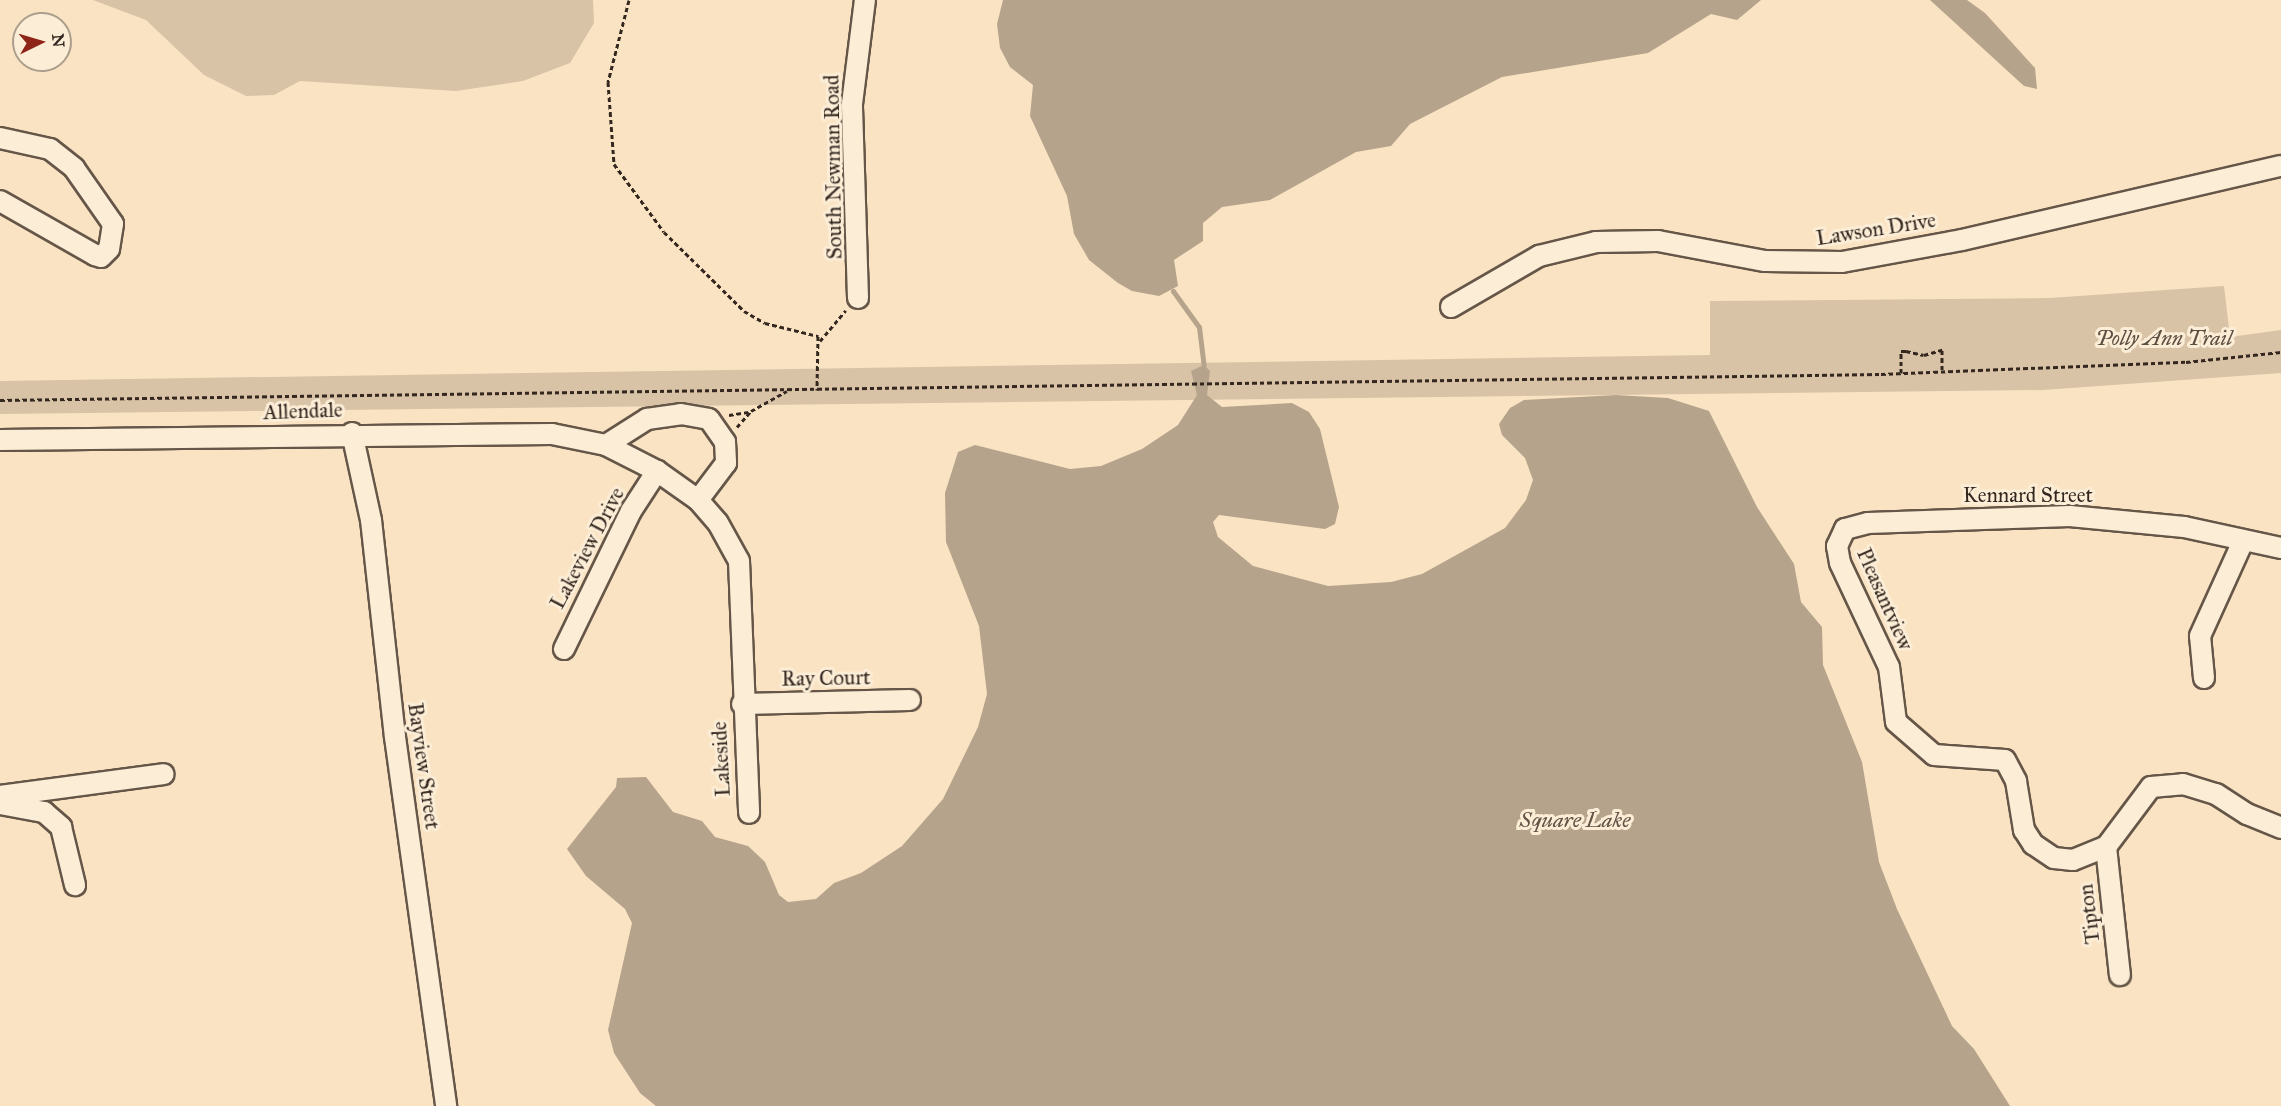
<!DOCTYPE html>
<style>
body{margin:0}
#map{position:relative;width:2281px;height:1106px;overflow:hidden;background:#fae3c2;font-family:"IM FELL Great Primer",serif}
div>[style]{position:absolute}
.green>*{inset:0;background:#d8c3a6}
.water>*{inset:0;background:#b6a38b}
.stream>*{height:5px;margin:-2.5px;padding:0 2.5px;transform-origin:2.5px;border-radius:2.5px;background:#b6a38b}
.path>*{height:3px;margin-top:-1.5px;transform-origin:0;background:repeating-linear-gradient(90deg,#33271f 0 4.5px,transparent 0 7.5px)}
.roads{filter:drop-shadow(2px 0 #655648) drop-shadow(-2px 0 #655648) drop-shadow(0 2px #655648) drop-shadow(0 -2px #655648)}
.minor>*{height:20px;margin:-10px;padding:0 10px;transform-origin:10px;border-radius:10px;background:#fcedd7}
span{translate:-50% -50%;white-space:nowrap;text-align:center;line-height:1.15;-webkit-text-stroke:6px #fcedd7;paint-order:stroke}
.street-label{font-size:21px;color:#33271f}
.park-label{font-size:21px;color:#5c4e41;font-style:italic}
.water-label{font-size:22px;color:#615245;font-style:italic}
.north{position:absolute;left:12px;top:12px;width:60px;height:60px;box-sizing:border-box;background:#fcedd7;border:2px solid #ac9e8d;border-radius:50%;rotate:85deg;font-size:16px;font-weight:700;line-height:24px;text-align:center;color:#33271f}
.north::after{content:'';display:block;margin:auto;width:21px;height:27px;background:#8f2418;clip-path:polygon(50% 0,100% 100%,50% 72%,0 100%)}
</style>
<div id="map">
<div class="green">
<div style="clip-path:polygon(93px 0,593px 0,594px 23px,570px 63px,523px 81px,456px 91px,300px 81px,274px 95px,246px 96px,204px 75px,146px 20px)"></div>
<div style="clip-path:polygon(2224px 286px,2230px 337px,2281px 330px,2281px 373px,2043px 390px,0 414px,0 381px,1710px 355px,1710px 301px,2050px 298px)"></div>
</div>
<div class="water">
<div style="clip-path:polygon(1003px 0,1761px 0,1737px 20px,1711px 14px,1648px 53px,1502px 77px,1410px 124px,1391px 146px,1356px 152px,1270px 200px,1222px 207px,1203px 223px,1203px 241px,1174px 260px,1178px 286px,1159px 296px,1132px 291px,1118px 283px,1089px 260px,1074px 234px,1067px 196px,1030px 116px,1033px 85px,1010px 67px,1000px 48px,997px 24px)"></div>
<div style="clip-path:polygon(1930px 0,1967px 0,1985px 13px,2035px 68px,2037px 89px,2024px 86px)"></div>
<div style="clip-path:polygon(1204px 365px,1210px 371px,1207px 395px,1222px 407px,1292px 403px,1309px 412px,1320px 429px,1339px 507px,1335px 524px,1325px 529px,1219px 515px,1213px 522px,1218px 537px,1253px 566px,1328px 586px,1391px 582px,1422px 574px,1505px 528px,1526px 500px,1533px 480px,1525px 458px,1502px 435px,1499px 424px,1510px 408px,1524px 400px,1616px 395px,1668px 398px,1709px 411px,1757px 507px,1794px 564px,1801px 602px,1822px 627px,1823px 665px,1862px 762px,1879px 862px,1897px 909px,1952px 1026px,1974px 1049px,2010px 1106px,656px 1106px,640px 1093px,614px 1053px,608px 1030px,632px 923px,625px 909px,586px 876px,567px 849px,616px 787px,617px 778px,646px 777px,673px 812px,702px 821px,715px 837px,748px 846px,765px 862px,779px 895px,788px 902px,816px 899px,834px 883px,861px 873px,902px 846px,943px 799px,978px 727px,987px 694px,979px 626px,946px 542px,945px 493px,958px 452px,975px 445px,1070px 469px,1101px 466px,1142px 449px,1178px 425px,1197px 395px,1191px 371px)"></div>
</div>
<div class="stream">
<div style="left:1173px;top:291px;width:44px;rotate:54.2deg"></div>
<div style="left:1199px;top:327px;width:38px;rotate:83deg"></div>
</div>
<div class="path">
<div style="left:629px;top:0;width:85px;rotate:104.4deg"></div>
<div style="left:608px;top:82px;width:82px;rotate:85.8deg"></div>
<div style="left:614px;top:164px;width:84px;rotate:53.7deg"></div>
<div style="left:664px;top:232px;width:112px;rotate:44.6deg"></div>
<div style="left:744px;top:311px;width:24px;rotate:30deg"></div>
<div style="left:765px;top:323px;width:55px;rotate:13.8deg"></div>
<div style="left:818px;top:336px;width:54px;rotate:91.1deg"></div>
<div style="left:820px;top:341px;width:40px;rotate:-50deg"></div>
<div style="left:1901px;top:373px;width:22px;rotate:-90deg"></div>
<div style="left:1901px;top:351px;width:5px"></div>
<div style="left:1906px;top:351px;width:18px;rotate:13deg"></div>
<div style="left:1924px;top:355px;width:19px;rotate:-16deg"></div>
<div style="left:1942px;top:350px;width:21px;rotate:90deg"></div>
<div style="left:0;top:400px;width:1881px;rotate:-0.79deg"></div>
<div style="left:1881px;top:374px;width:305px;rotate:-2.3deg"></div>
<div style="left:2186px;top:362px;width:96px;rotate:-6deg"></div>
<div style="left:729px;top:415px;width:20px;rotate:-9deg"></div>
<div style="left:737px;top:427px;width:21px;rotate:-49deg"></div>
<div style="left:751px;top:411px;width:41px;rotate:-29.1deg"></div>
</div>
<div class="roads">
<div class="minor">
<div style="left:0;top:138px;width:51px;rotate:12.4deg"></div>
<div style="left:50px;top:149px;width:31px;rotate:38deg"></div>
<div style="left:74px;top:168px;width:68px;rotate:55.1deg"></div>
<div style="left:113px;top:224px;width:25px;rotate:99deg"></div>
<div style="left:109px;top:249px;width:11px;rotate:135deg"></div>
<div style="left:101px;top:257px;width:6px;rotate:-162deg"></div>
<div style="left:95px;top:255px;width:109px;rotate:-150.4deg"></div>
<div style="left:858px;top:298px;width:194px;rotate:-91.8deg"></div>
<div style="left:852px;top:104px;width:105px;rotate:-82.9deg"></div>
<div style="left:1451px;top:307px;width:102px;rotate:-30.1deg"></div>
<div style="left:1539px;top:256px;width:59px;rotate:-13.8deg"></div>
<div style="left:1596px;top:242px;width:62px;rotate:-0.9deg"></div>
<div style="left:1658px;top:241px;width:109px;rotate:10.6deg"></div>
<div style="left:1765px;top:261px;width:77px;rotate:0.7deg"></div>
<div style="left:1842px;top:262px;width:122px;rotate:-10.4deg"></div>
<div style="left:1962px;top:240px;width:327px;rotate:-13.1deg"></div>
<div style="left:352px;top:433px;width:89px;rotate:77.7deg"></div>
<div style="left:371px;top:520px;width:218px;rotate:83.7deg"></div>
<div style="left:395px;top:737px;width:373px;rotate:82.1deg"></div>
<div style="left:0;top:440px;width:552px;rotate:-0.62deg"></div>
<div style="left:552px;top:434px;width:55px;rotate:11.5deg"></div>
<div style="left:606px;top:445px;width:57px;rotate:27deg"></div>
<div style="left:657px;top:471px;width:50px;rotate:35.3deg"></div>
<div style="left:698px;top:500px;width:30px;rotate:49deg"></div>
<div style="left:718px;top:523px;width:43px;rotate:61.1deg"></div>
<div style="left:739px;top:561px;width:252px;rotate:87.7deg"></div>
<div style="left:606px;top:445px;width:49px;rotate:-32.4deg"></div>
<div style="left:647px;top:419px;width:34px;rotate:-8deg"></div>
<div style="left:681px;top:414px;width:28px;rotate:10deg"></div>
<div style="left:709px;top:419px;width:28px;rotate:55deg"></div>
<div style="left:725px;top:442px;width:21px;rotate:87deg"></div>
<div style="left:726px;top:463px;width:46px;rotate:127.1deg"></div>
<div style="left:2281px;top:548px;width:99px;rotate:-167.8deg"></div>
<div style="left:2184px;top:527px;width:115px;rotate:-174.5deg"></div>
<div style="left:2070px;top:516px;width:202px;rotate:178deg"></div>
<div style="left:1868px;top:523px;width:24px;rotate:165deg"></div>
<div style="left:1845px;top:529px;width:19px;rotate:115deg"></div>
<div style="left:1837px;top:546px;width:17px;rotate:80deg"></div>
<div style="left:1840px;top:563px;width:115px;rotate:64.8deg"></div>
<div style="left:1889px;top:667px;width:55px;rotate:82.7deg"></div>
<div style="left:1896px;top:722px;width:50px;rotate:41deg"></div>
<div style="left:1934px;top:755px;width:71px;rotate:4deg"></div>
<div style="left:2005px;top:760px;width:24px;rotate:62deg"></div>
<div style="left:2016px;top:781px;width:50px;rotate:80.7deg"></div>
<div style="left:2024px;top:830px;width:17px;rotate:57deg"></div>
<div style="left:2033px;top:844px;width:25px;rotate:34deg"></div>
<div style="left:2054px;top:858px;width:19px;rotate:6deg"></div>
<div style="left:2073px;top:860px;width:35px;rotate:-22deg"></div>
<div style="left:2106px;top:847px;width:75px;rotate:-53.1deg"></div>
<div style="left:2151px;top:787px;width:32px;rotate:-5deg"></div>
<div style="left:2183px;top:784px;width:34px;rotate:17deg"></div>
<div style="left:2216px;top:794px;width:37px;rotate:33deg"></div>
<div style="left:2247px;top:814px;width:37px;rotate:22deg"></div>
<div style="left:564px;top:649px;width:153px;rotate:-64.1deg"></div>
<div style="left:631px;top:511px;width:48px;rotate:-57deg"></div>
<div style="left:2204px;top:678px;width:42px;rotate:-95.4deg"></div>
<div style="left:2200px;top:636px;width:104px;rotate:-65.6deg"></div>
<div style="left:742px;top:704px;width:168px;rotate:-1.4deg"></div>
<div style="left:0;top:796px;width:165px;rotate:-7.6deg"></div>
<div style="left:0;top:804px;width:45px;rotate:10.3deg"></div>
<div style="left:44px;top:812px;width:23px;rotate:41deg"></div>
<div style="left:61px;top:827px;width:60px;rotate:76.4deg"></div>
<div style="left:2106px;top:847px;width:129px;rotate:83.8deg"></div>
</div>
</div>
<div class="street-label">
<span style="left:833px;top:167px;rotate:-91deg">South Newman Road</span>
<span style="left:1876px;top:229px;rotate:-9deg">Lawson Drive</span>
<span style="left:303px;top:411px;rotate:-2deg">Allendale</span>
<span style="left:2028px;top:495px">Kennard Street</span>
<span style="left:587px;top:548px;rotate:-62deg">Lakeview Drive</span>
<span style="left:1885px;top:599px;rotate:66deg">Pleasantview</span>
<span style="left:826px;top:678px;rotate:-1deg">Ray Court</span>
<span style="left:721px;top:759px;rotate:-93deg">Lakeside</span>
<span style="left:424px;top:766px;rotate:82deg">Bayview Street</span>
<span style="left:2089px;top:914px;rotate:-97deg">Tipton</span>
</div>
<div class="park-label">
<span style="left:2164px;top:338px">Polly Ann Trail</span>
</div>
<div class="water-label">
<span style="left:1575px;top:820px">Square Lake</span>
</div>
<div class="north">N</div>
</div>
